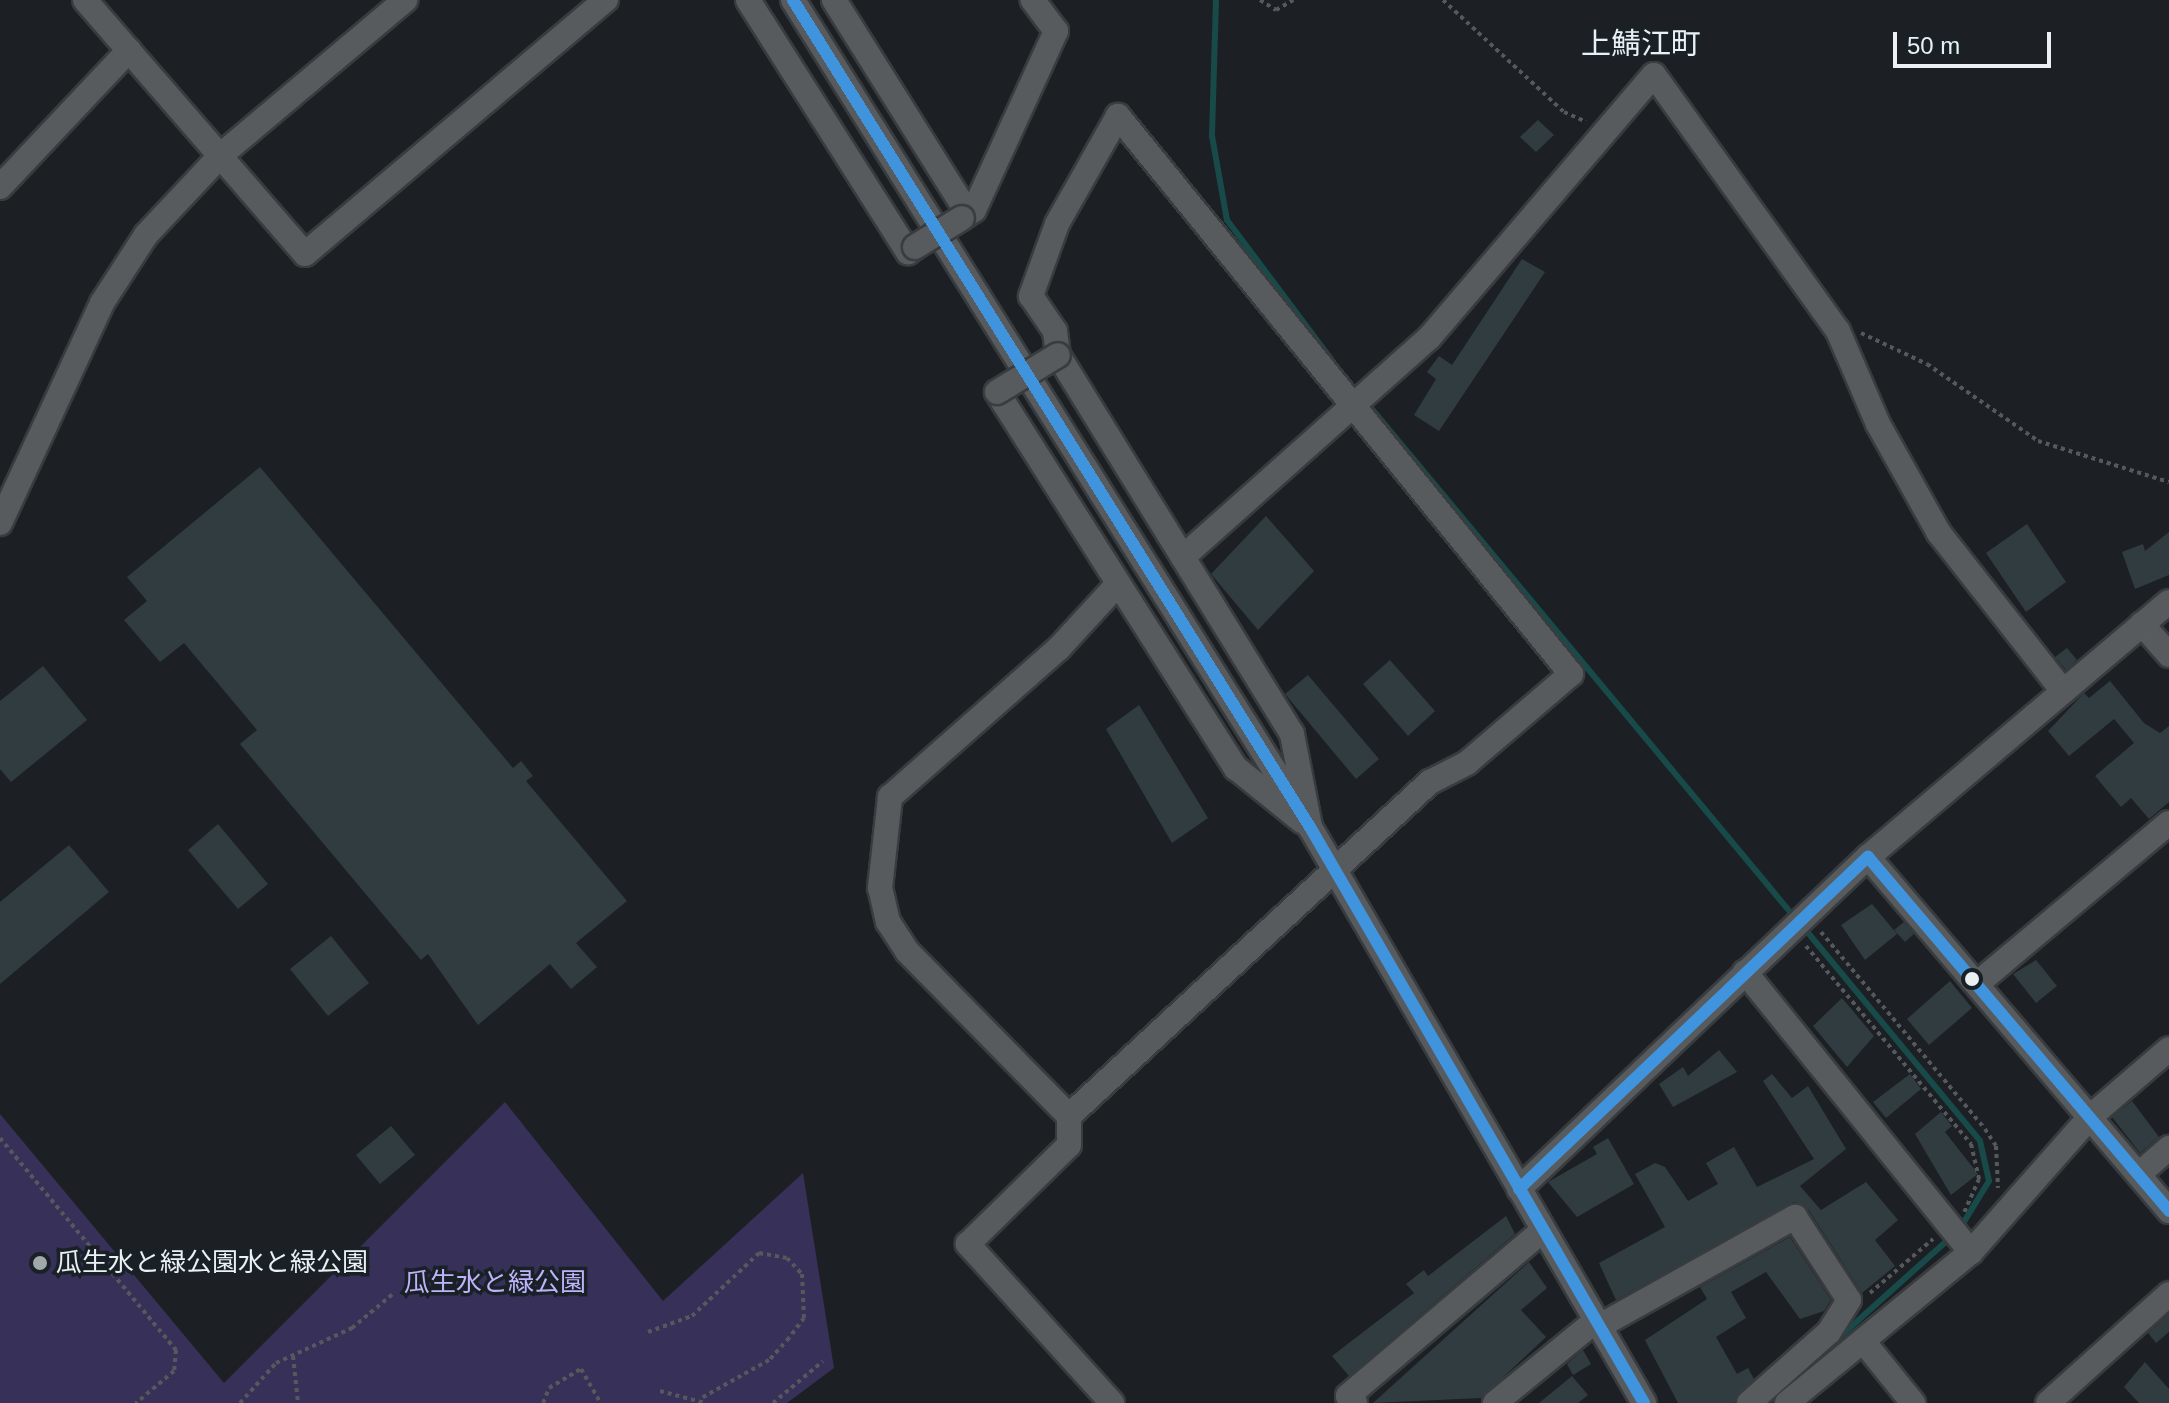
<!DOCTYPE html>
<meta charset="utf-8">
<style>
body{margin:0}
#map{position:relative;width:2169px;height:1403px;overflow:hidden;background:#1c2024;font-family:Helvetica,"Noto Sans JP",sans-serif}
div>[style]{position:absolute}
.green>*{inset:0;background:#373058}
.stream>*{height:6px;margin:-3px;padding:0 3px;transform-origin:3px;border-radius:3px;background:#174a49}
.building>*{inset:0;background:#303c40}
.path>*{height:4px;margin-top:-2px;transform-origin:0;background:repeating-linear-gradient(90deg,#56595b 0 4px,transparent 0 8px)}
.roads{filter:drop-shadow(2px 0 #383c3f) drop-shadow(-2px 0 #383c3f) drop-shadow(0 2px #383c3f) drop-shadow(0 -2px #383c3f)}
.minor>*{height:24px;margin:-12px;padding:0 12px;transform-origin:12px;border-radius:12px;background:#585b5d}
.bridges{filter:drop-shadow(2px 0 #383c3f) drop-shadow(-2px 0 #383c3f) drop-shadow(0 2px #383c3f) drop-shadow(0 -2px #383c3f)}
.minor-bridge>*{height:24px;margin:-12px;padding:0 12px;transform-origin:12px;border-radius:12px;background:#585b5d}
.bus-1>*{height:12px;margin:-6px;padding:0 6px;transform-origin:6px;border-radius:6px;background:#4094de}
.dots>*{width:22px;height:22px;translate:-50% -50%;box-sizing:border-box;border:4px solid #192127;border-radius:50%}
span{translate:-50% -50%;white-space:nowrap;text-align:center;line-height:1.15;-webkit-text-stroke:7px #192127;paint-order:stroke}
.poi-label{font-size:26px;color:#eaf0f4}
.left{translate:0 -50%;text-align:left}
.park-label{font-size:26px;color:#beb3fa}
.quarter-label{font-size:30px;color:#eaf0f4}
.scale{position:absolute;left:1893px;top:32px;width:158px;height:36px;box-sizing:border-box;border:4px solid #eaf0f4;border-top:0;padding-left:10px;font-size:24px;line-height:28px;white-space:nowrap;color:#eaf0f4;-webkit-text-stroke:6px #192127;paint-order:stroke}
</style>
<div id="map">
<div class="green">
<div style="clip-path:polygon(505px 1102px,663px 1301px,803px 1173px,834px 1368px,787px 1403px,0 1403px,0 1114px,224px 1383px)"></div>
</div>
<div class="stream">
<div style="left:1216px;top:0;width:136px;rotate:91.7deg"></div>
<div style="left:1212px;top:136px;width:85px;rotate:79.9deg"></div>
<div style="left:1227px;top:220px;width:174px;rotate:53.2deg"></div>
<div style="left:1366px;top:402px;width:672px;rotate:50.25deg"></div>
<div style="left:1804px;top:928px;width:276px;rotate:50.4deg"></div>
<div style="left:1980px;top:1141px;width:41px;rotate:77.3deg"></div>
<div style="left:1989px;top:1181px;width:57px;rotate:121.5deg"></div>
<div style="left:1834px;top:1342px;width:157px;rotate:-41.9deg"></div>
</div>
<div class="building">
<div style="clip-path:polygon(1538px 120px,1554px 135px,1536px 152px,1520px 137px)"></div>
<div style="clip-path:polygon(1522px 259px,1545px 272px,1439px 431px,1414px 415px,1436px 379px,1427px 372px,1439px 356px,1452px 365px)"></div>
<div style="clip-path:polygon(260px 467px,513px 768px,521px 761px,533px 776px,526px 781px,627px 901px,576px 943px,597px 967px,571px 989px,550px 964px,478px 1025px,428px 954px,421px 960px,240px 744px,257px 730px,184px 643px,160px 662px,124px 620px,147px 601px,127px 577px)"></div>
<div style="clip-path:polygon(1266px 516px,1314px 571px,1258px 630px,1211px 574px)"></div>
<div style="clip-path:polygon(2027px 524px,2066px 582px,2026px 612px,1986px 553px)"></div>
<div style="clip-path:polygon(2169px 532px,2169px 575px,2135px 589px,2122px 552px,2143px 544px,2145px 551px)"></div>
<div style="clip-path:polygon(2067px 648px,2077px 660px,2066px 670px,2055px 657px)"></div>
<div style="clip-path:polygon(1390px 660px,1435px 711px,1408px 736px,1363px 684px)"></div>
<div style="clip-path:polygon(43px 666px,87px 720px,11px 782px,0 769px,0 701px)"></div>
<div style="clip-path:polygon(1308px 675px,1379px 759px,1356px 779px,1285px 694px)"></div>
<div style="clip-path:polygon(2110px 681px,2144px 723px,2160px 733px,2169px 726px,2169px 802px,2149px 819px,2131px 798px,2121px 807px,2095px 776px,2134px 743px,2114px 719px,2069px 756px,2048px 731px,2084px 693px,2089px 698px)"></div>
<div style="clip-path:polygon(1139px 705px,1208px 818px,1172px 843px,1106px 729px)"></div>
<div style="clip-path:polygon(218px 824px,268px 884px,238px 909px,188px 850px)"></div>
<div style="clip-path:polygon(69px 845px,109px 892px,0 984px,0 902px)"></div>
<div style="clip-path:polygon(1872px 904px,1897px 934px,1865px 960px,1841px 925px)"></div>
<div style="clip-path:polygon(1904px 922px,1914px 934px,1905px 942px,1894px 930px)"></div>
<div style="clip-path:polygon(331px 936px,369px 983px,328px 1016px,290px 969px)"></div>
<div style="clip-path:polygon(2036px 960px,2057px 986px,2036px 1003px,2013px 974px)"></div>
<div style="clip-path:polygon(1950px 981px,1972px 1008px,1929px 1045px,1907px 1019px)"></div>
<div style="clip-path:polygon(1842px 998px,1874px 1036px,1847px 1067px,1813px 1026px)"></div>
<div style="clip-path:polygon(1719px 1050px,1737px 1072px,1673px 1107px,1659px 1084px,1683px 1067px,1688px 1076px)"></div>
<div style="clip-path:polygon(1772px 1074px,1792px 1098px,1808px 1086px,1846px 1149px,1800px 1186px,1821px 1210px,1866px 1182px,1898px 1220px,1875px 1240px,1895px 1266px,1862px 1293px,1808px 1209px,1794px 1202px,1616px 1300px,1599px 1263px,1665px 1227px,1635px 1174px,1655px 1163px,1665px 1167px,1688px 1201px,1718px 1184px,1706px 1163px,1734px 1147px,1757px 1187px,1814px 1159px,1763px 1081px)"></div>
<div style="clip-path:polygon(1910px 1074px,1921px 1089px,1886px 1118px,1873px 1102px)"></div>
<div style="clip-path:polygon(2132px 1101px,2159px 1137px,2140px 1153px,2112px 1117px)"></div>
<div style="clip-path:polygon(1941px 1112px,1952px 1126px,1945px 1132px,1978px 1174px,1951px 1195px,1915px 1134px)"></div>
<div style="clip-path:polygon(391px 1126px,415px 1155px,380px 1184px,356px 1155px)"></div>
<div style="clip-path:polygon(1608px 1138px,1634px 1184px,1577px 1217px,1548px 1182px,1597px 1154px,1593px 1147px)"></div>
<div style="clip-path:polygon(1506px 1216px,1515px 1234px,1349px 1376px,1332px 1356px,1414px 1293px,1406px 1284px,1424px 1270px,1428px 1276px)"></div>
<div style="clip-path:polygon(1790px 1237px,1831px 1300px,1824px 1311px,1800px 1319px,1766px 1272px,1731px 1292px,1746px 1318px,1716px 1337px,1737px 1374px,1748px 1368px,1754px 1379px,1734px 1403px,1678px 1403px,1645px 1340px,1707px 1299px,1700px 1287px)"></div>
<div style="clip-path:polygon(1529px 1262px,1547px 1288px,1521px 1310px,1546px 1337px,1481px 1398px,1373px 1403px)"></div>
<div style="clip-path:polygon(2169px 1314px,2169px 1332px,2156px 1343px,2148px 1333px)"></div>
<div style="clip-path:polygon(1583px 1350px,1591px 1364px,1573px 1375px,1567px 1364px)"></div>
<div style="clip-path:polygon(2145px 1362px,2169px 1389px,2169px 1403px,2139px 1403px,2124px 1387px)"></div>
<div style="clip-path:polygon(1572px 1376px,1588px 1395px,1578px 1403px,1539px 1403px)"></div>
</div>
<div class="path">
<div style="left:1260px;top:0;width:19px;rotate:32deg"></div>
<div style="left:1276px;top:10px;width:20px;rotate:-30deg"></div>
<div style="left:1443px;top:0;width:165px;rotate:42.8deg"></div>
<div style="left:1564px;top:112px;width:24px;rotate:24deg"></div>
<div style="left:1861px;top:333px;width:73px;rotate:25.2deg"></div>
<div style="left:1927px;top:364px;width:135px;rotate:34.7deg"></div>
<div style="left:2038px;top:441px;width:137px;rotate:17.4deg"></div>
<div style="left:1821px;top:932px;width:256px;rotate:50.2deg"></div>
<div style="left:1985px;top:1129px;width:20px;rotate:57deg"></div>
<div style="left:1996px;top:1146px;width:42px;rotate:87.3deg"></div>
<div style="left:1806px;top:946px;width:258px;rotate:50.2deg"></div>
<div style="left:1971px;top:1144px;width:36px;rotate:77deg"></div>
<div style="left:1979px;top:1179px;width:36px;rotate:114deg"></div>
<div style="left:0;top:1138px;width:276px;rotate:50.3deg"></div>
<div style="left:176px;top:1350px;width:21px;rotate:95deg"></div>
<div style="left:174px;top:1371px;width:50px;rotate:139.9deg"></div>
<div style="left:1870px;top:1293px;width:83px;rotate:-40.6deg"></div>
<div style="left:648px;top:1332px;width:47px;rotate:-20deg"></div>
<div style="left:692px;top:1316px;width:92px;rotate:-43.2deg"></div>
<div style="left:759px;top:1253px;width:28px;rotate:10deg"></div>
<div style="left:787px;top:1258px;width:22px;rotate:47deg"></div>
<div style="left:802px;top:1274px;width:44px;rotate:87.4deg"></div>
<div style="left:804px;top:1318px;width:25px;rotate:127deg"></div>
<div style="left:789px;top:1338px;width:30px;rotate:132deg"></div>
<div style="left:769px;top:1360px;width:76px;rotate:150.7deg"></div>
<div style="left:293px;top:1356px;width:47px;rotate:83.9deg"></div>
<div style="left:660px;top:1391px;width:47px;rotate:14.9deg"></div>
<div style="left:240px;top:1403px;width:54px;rotate:-48deg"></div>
<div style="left:276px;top:1363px;width:84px;rotate:-24.7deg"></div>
<div style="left:352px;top:1328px;width:55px;rotate:-39.8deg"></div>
<div style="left:543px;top:1403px;width:16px;rotate:-68deg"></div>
<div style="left:549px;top:1388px;width:37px;rotate:-31deg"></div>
<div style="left:581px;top:1369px;width:39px;rotate:60deg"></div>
<div style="left:773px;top:1403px;width:65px;rotate:-40deg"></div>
</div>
<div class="roads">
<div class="minor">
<div style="left:85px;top:0;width:336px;rotate:49.1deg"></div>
<div style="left:305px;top:254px;width:394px;rotate:-40.2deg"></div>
<div style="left:748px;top:0;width:299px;rotate:57.6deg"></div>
<div style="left:908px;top:252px;width:9px;rotate:-36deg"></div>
<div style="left:793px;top:0;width:975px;rotate:57.99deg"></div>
<div style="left:1310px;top:827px;width:666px;rotate:59.89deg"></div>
<div style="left:834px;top:0;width:252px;rotate:57.9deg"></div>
<div style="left:0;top:187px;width:188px;rotate:-46.7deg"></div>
<div style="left:962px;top:218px;width:14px;rotate:-34deg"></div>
<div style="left:974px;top:210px;width:197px;rotate:-65.4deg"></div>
<div style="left:1056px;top:31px;width:39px;rotate:-127deg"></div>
<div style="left:997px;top:392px;width:446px;rotate:57.6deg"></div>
<div style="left:1236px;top:768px;width:85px;rotate:38.8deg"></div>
<div style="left:0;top:523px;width:242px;rotate:-65.1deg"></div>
<div style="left:102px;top:303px;width:81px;rotate:-57.1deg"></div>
<div style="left:146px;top:235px;width:110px;rotate:-46.8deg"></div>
<div style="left:221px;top:155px;width:241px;rotate:-40.1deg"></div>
<div style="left:1183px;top:557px;width:329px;rotate:-41.7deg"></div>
<div style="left:1429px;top:338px;width:346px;rotate:-49.5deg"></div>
<div style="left:1654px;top:75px;width:315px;rotate:54.3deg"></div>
<div style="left:1838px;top:331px;width:101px;rotate:66.7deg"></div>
<div style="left:1878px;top:424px;width:125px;rotate:60.8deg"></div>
<div style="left:1939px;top:533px;width:201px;rotate:51.9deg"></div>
<div style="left:2142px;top:624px;width:41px;rotate:48.9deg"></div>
<div style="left:1868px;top:857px;width:465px;rotate:49.6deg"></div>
<div style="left:1745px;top:972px;width:360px;rotate:51.1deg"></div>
<div style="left:1978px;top:983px;width:249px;rotate:-40deg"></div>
<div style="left:1069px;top:1116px;width:231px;rotate:-134.5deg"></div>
<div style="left:907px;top:951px;width:35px;rotate:-123deg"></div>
<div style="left:888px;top:922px;width:35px;rotate:-103deg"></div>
<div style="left:880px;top:888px;width:92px;rotate:-83.7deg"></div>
<div style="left:890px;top:797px;width:225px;rotate:-41.4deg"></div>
<div style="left:1059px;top:648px;width:86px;rotate:-47.4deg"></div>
<div style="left:2139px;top:1174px;width:40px;rotate:-41deg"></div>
<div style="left:1519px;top:1189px;width:482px;rotate:-43.6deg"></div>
<div style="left:1868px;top:857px;width:394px;rotate:-40.3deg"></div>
<div style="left:1598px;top:1327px;width:226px;rotate:-29.2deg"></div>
<div style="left:1795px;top:1217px;width:99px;rotate:57deg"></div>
<div style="left:1849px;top:1300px;width:38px;rotate:122deg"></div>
<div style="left:1829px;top:1332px;width:107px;rotate:138.4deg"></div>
<div style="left:1863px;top:1341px;width:80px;rotate:51.1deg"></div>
<div style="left:1112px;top:1403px;width:215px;rotate:-132.2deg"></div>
<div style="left:968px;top:1244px;width:141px;rotate:-44.4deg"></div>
<div style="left:1069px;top:1145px;width:29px;rotate:-90deg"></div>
<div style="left:1069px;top:1116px;width:492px;rotate:-42.8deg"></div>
<div style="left:1430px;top:782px;width:42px;rotate:-27.2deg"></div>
<div style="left:1467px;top:763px;width:137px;rotate:-40.6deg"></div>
<div style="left:1571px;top:674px;width:719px;rotate:-129.07deg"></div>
<div style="left:1118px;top:116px;width:124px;rotate:119.5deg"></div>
<div style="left:1057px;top:224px;width:77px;rotate:109.9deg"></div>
<div style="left:1031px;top:296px;width:42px;rotate:55.6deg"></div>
<div style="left:1055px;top:331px;width:24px;rotate:83deg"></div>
<div style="left:1058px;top:355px;width:445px;rotate:58.3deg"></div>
<div style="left:1292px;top:734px;width:95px;rotate:79deg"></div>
<div style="left:1355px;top:1403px;width:10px;rotate:-135deg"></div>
<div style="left:1348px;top:1396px;width:256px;rotate:-40.4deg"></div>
<div style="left:1495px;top:1403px;width:128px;rotate:-39.3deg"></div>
<div style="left:1787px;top:1403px;width:238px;rotate:-39.4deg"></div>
<div style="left:1971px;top:1252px;width:180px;rotate:-48.6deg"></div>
<div style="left:2090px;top:1117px;width:104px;rotate:-40.7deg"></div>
<div style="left:2048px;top:1403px;width:163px;rotate:-42deg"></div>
</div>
</div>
<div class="bridges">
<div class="minor-bridge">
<div style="left:915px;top:247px;width:55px;rotate:-31.7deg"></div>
<div style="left:997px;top:392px;width:71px;rotate:-31.2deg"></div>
</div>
</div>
<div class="bus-1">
<div style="left:793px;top:0;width:975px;rotate:57.99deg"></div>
<div style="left:1310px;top:827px;width:666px;rotate:59.89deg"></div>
<div style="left:1519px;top:1189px;width:482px;rotate:-43.6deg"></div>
<div style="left:1868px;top:857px;width:465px;rotate:49.6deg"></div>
</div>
<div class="dots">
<div style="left:1972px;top:979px;background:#eaf0f4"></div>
<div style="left:40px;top:1263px;background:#a2a7ab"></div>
</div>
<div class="poi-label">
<span class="left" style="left:56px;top:1263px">瓜生水と緑公園水と緑公園</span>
</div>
<div class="park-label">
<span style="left:495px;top:1283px">瓜生水と緑公園</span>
</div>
<div class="quarter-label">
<span style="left:1641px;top:44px">上鯖江町</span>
</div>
<div class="scale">50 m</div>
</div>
